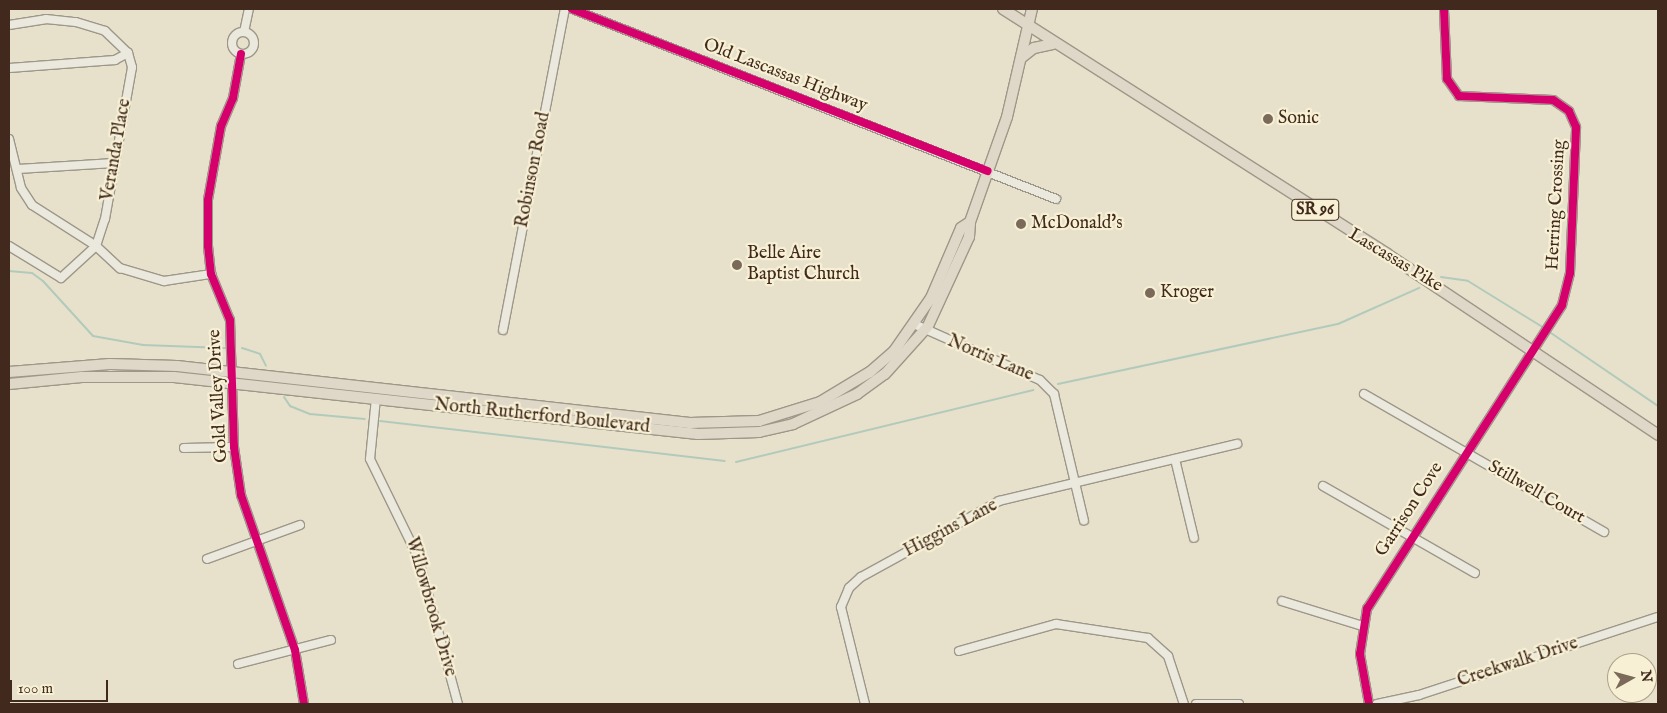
<!DOCTYPE html>
<style>
body{margin:0}
#map{position:relative;width:1667px;height:713px;overflow:hidden;background:#e7e1cb;font-family:"IM FELL English",serif}
div>[style]{position:absolute}
.stream>*{height:2px;margin:-1px;padding:0 1px;transform-origin:1px;border-radius:1px;background:#b2cabc}
.roads{filter:drop-shadow(1px 0 #9d9789) drop-shadow(-1px 0 #9d9789) drop-shadow(0 1px #9d9789) drop-shadow(0 -1px #9d9789)}
.minor>*{height:8px;margin:-4px;padding:0 4px;transform-origin:4px;border-radius:4px;background:#ebe9dd}
.minor>.ring{margin:-4px;padding:0;box-sizing:content-box;background:none;border:8px solid #ebe9dd;border-radius:50%}
.major>*{height:10px;margin:-5px;padding:0 5px;transform-origin:5px;border-radius:5px;background:#dfd8c8}
.cycleway>*{height:8px;margin:-4px;padding:0 4px;transform-origin:4px;border-radius:4px;background:#d6006c}
.dots>*{width:14px;height:14px;translate:-50% -50%;box-sizing:border-box;border:2px solid #f7f0d5;border-radius:50%}
span{translate:-50% -50%;white-space:nowrap;text-align:center;line-height:1.15;-webkit-text-stroke:4.5px #f7f0d5;paint-order:stroke}
.shield-label span{padding:1px 4px;background:#f7f0d5;border:1px solid;border-radius:4px;-webkit-text-stroke-width:0}
.shield-label{font-size:16px;color:#412a1d;font-weight:700}
.street-label{font-size:18px;color:#412a1d}
.poi-label{font-size:18px;color:#412a1d}
.left{translate:0 -50%;text-align:left}
.frame{position:absolute;inset:0;border:10px solid #412a1d;pointer-events:none}
.north{position:absolute;left:1607px;top:653px;width:50px;height:50px;box-sizing:border-box;background:#f7f0d5;border:1px solid #aea18b;border-radius:50%;rotate:83deg;font-size:14px;font-weight:700;line-height:20px;text-align:center;color:#412a1d}
.north::after{content:'';display:block;margin:auto;width:18px;height:22px;background:#7b6a5a;clip-path:polygon(50% 0,100% 100%,50% 72%,0 100%)}
.scale{position:absolute;left:10px;top:680px;width:98px;height:22px;box-sizing:border-box;border:2px solid #412a1d;border-top:0;padding-left:6px;font-size:15px;line-height:18px;white-space:nowrap;color:#412a1d;-webkit-text-stroke:4px #f7f0d5;paint-order:stroke}
</style>
<div id="map">
<div class="stream">
<div style="left:9px;top:271px;width:23px;rotate:5deg"></div>
<div style="left:32px;top:273px;width:14px;rotate:36deg"></div>
<div style="left:43px;top:281px;width:74px;rotate:47.7deg"></div>
<div style="left:93px;top:336px;width:51px;rotate:10.2deg"></div>
<div style="left:143px;top:345px;width:82px;rotate:2.1deg"></div>
<div style="left:1441px;top:277px;width:27px;rotate:8deg"></div>
<div style="left:1468px;top:281px;width:89px;rotate:31.7deg"></div>
<div style="left:1548px;top:331px;width:133px;rotate:34.3deg"></div>
<div style="left:242px;top:348px;width:19px;rotate:18deg"></div>
<div style="left:260px;top:354px;width:13px;rotate:63deg"></div>
<div style="left:1058px;top:384px;width:286px;rotate:-12.1deg"></div>
<div style="left:1338px;top:324px;width:89px;rotate:-24deg"></div>
<div style="left:284px;top:397px;width:11px;rotate:56deg"></div>
<div style="left:290px;top:406px;width:22px;rotate:22deg"></div>
<div style="left:310px;top:414px;width:55px;rotate:5.2deg"></div>
<div style="left:380px;top:421px;width:347px;rotate:6.6deg"></div>
<div style="left:736px;top:462px;width:306px;rotate:-13.6deg"></div>
</div>
<div class="roads">
<div class="minor">
<div style="left:572px;top:9px;width:520px;rotate:21.43deg"></div>
<div style="left:9px;top:25px;width:37px;rotate:-9deg"></div>
<div style="left:46px;top:19px;width:30px;rotate:6deg"></div>
<div style="left:76px;top:22px;width:30px;rotate:17deg"></div>
<div style="left:105px;top:31px;width:32px;rotate:44deg"></div>
<div style="left:128px;top:53px;width:15px;rotate:152deg"></div>
<div style="left:115px;top:60px;width:106px;rotate:175.7deg"></div>
<div class="ring" style="left:232px;top:32px;width:14px;height:14px"></div>
<div style="left:244px;top:32px;width:24px;rotate:-78deg"></div>
<div style="left:241px;top:54px;width:45px;rotate:100.3deg"></div>
<div style="left:233px;top:98px;width:30px;rotate:113deg"></div>
<div style="left:221px;top:126px;width:75px;rotate:100deg"></div>
<div style="left:208px;top:200px;width:46px;rotate:90deg"></div>
<div style="left:208px;top:246px;width:28px;rotate:84deg"></div>
<div style="left:211px;top:274px;width:50px;rotate:67.6deg"></div>
<div style="left:230px;top:320px;width:127px;rotate:88.2deg"></div>
<div style="left:234px;top:447px;width:49px;rotate:81.7deg"></div>
<div style="left:241px;top:495px;width:164px;rotate:70.8deg"></div>
<div style="left:295px;top:650px;width:55px;rotate:80.5deg"></div>
<div style="left:9px;top:139px;width:50px;rotate:76.2deg"></div>
<div style="left:21px;top:188px;width:20px;rotate:57deg"></div>
<div style="left:32px;top:205px;width:76px;rotate:32.6deg"></div>
<div style="left:96px;top:246px;width:33px;rotate:43deg"></div>
<div style="left:120px;top:268px;width:46px;rotate:16.5deg"></div>
<div style="left:164px;top:281px;width:48px;rotate:-8.5deg"></div>
<div style="left:18px;top:169px;width:96px;rotate:-3.6deg"></div>
<div style="left:9px;top:246px;width:61px;rotate:31.6deg"></div>
<div style="left:61px;top:278px;width:47px;rotate:-42.4deg"></div>
<div style="left:96px;top:246px;width:28px;rotate:-72deg"></div>
<div style="left:105px;top:219px;width:154px;rotate:-79.9deg"></div>
<div style="left:132px;top:67px;width:15px;rotate:-106deg"></div>
<div style="left:914px;top:324px;width:138px;rotate:24deg"></div>
<div style="left:1040px;top:380px;width:20px;rotate:45deg"></div>
<div style="left:1054px;top:394px;width:130px;rotate:76.7deg"></div>
<div style="left:503px;top:330px;width:327px;rotate:-79.1deg"></div>
<div style="left:1364px;top:394px;width:277px;rotate:29.9deg"></div>
<div style="left:376px;top:398px;width:61px;rotate:95.6deg"></div>
<div style="left:370px;top:459px;width:109px;rotate:63.9deg"></div>
<div style="left:418px;top:557px;width:152px;rotate:74.8deg"></div>
<div style="left:184px;top:448px;width:50px;rotate:-1.1deg"></div>
<div style="left:1175px;top:459px;width:81px;rotate:76.5deg"></div>
<div style="left:1323px;top:486px;width:175px;rotate:29.8deg"></div>
<div style="left:207px;top:559px;width:99px;rotate:-20.1deg"></div>
<div style="left:1282px;top:601px;width:85px;rotate:17.2deg"></div>
<div style="left:959px;top:651px;width:101px;rotate:-15.6deg"></div>
<div style="left:1056px;top:624px;width:93px;rotate:8.7deg"></div>
<div style="left:1148px;top:638px;width:27px;rotate:42deg"></div>
<div style="left:1168px;top:656px;width:51px;rotate:71.6deg"></div>
<div style="left:238px;top:664px;width:96px;rotate:-14.5deg"></div>
<div style="left:865px;top:704px;width:100px;rotate:-103.9deg"></div>
<div style="left:841px;top:607px;width:21px;rotate:-67deg"></div>
<div style="left:849px;top:588px;width:16px;rotate:-43deg"></div>
<div style="left:861px;top:577px;width:158px;rotate:-28.8deg"></div>
<div style="left:999px;top:501px;width:245px;rotate:-13.5deg"></div>
<div style="left:1196px;top:704px;width:43px"></div>
<div style="left:1369px;top:704px;width:51px;rotate:-100.2deg"></div>
<div style="left:1360px;top:654px;width:46px;rotate:-81.2deg"></div>
<div style="left:1367px;top:609px;width:361px;rotate:-57.3deg"></div>
<div style="left:1562px;top:305px;width:33px;rotate:-76deg"></div>
<div style="left:1570px;top:273px;width:146px;rotate:-87.6deg"></div>
<div style="left:1576px;top:127px;width:17px;rotate:-114deg"></div>
<div style="left:1569px;top:111px;width:19px;rotate:-145deg"></div>
<div style="left:1553px;top:100px;width:94px;rotate:-177.6deg"></div>
<div style="left:1459px;top:96px;width:21px;rotate:-125deg"></div>
<div style="left:1447px;top:79px;width:70px;rotate:-92.5deg"></div>
<div style="left:1377px;top:704px;width:43px;rotate:-12.1deg"></div>
<div style="left:1419px;top:695px;width:251px;rotate:-18.1deg"></div>
</div>
<div class="major">
<div style="left:1003px;top:9px;width:456px;rotate:32.5deg"></div>
<div style="left:1387px;top:254px;width:326px;rotate:33.7deg"></div>
<div style="left:1021px;top:58px;width:16px;rotate:-38deg"></div>
<div style="left:1034px;top:48px;width:19px;rotate:-12deg"></div>
<div style="left:9px;top:372px;width:101px;rotate:-4.5deg"></div>
<div style="left:110px;top:364px;width:67px;rotate:1.7deg"></div>
<div style="left:177px;top:366px;width:516px;rotate:6.34deg"></div>
<div style="left:690px;top:423px;width:69px;rotate:-1.7deg"></div>
<div style="left:759px;top:421px;width:64px;rotate:-17.3deg"></div>
<div style="left:820px;top:402px;width:58px;rotate:-31deg"></div>
<div style="left:870px;top:372px;width:32px;rotate:-41deg"></div>
<div style="left:894px;top:351px;width:65px;rotate:-55.1deg"></div>
<div style="left:931px;top:298px;width:76px;rotate:-66.8deg"></div>
<div style="left:961px;top:228px;width:11px;rotate:-34deg"></div>
<div style="left:9px;top:384px;width:73px;rotate:-5.5deg"></div>
<div style="left:82px;top:377px;width:92px"></div>
<div style="left:174px;top:377px;width:527px;rotate:6.21deg"></div>
<div style="left:698px;top:434px;width:61px;rotate:-1.9deg"></div>
<div style="left:759px;top:432px;width:35px;rotate:-13deg"></div>
<div style="left:793px;top:424px;width:71px;rotate:-25.1deg"></div>
<div style="left:857px;top:394px;width:34px;rotate:-36deg"></div>
<div style="left:885px;top:374px;width:64px;rotate:-48.1deg"></div>
<div style="left:928px;top:326px;width:98px;rotate:-65.3deg"></div>
<div style="left:969px;top:237px;width:15px;rotate:-86deg"></div>
<div style="left:970px;top:222px;width:111px;rotate:-70.6deg"></div>
<div style="left:1007px;top:117px;width:111px;rotate:-77deg"></div>
</div>
</div>
<div class="cycleway">
<div style="left:572px;top:9px;width:446px;rotate:21.3deg"></div>
<div style="left:241px;top:54px;width:45px;rotate:100.3deg"></div>
<div style="left:233px;top:98px;width:30px;rotate:113deg"></div>
<div style="left:221px;top:126px;width:75px;rotate:100deg"></div>
<div style="left:208px;top:200px;width:46px;rotate:90deg"></div>
<div style="left:208px;top:246px;width:28px;rotate:84deg"></div>
<div style="left:211px;top:274px;width:50px;rotate:67.6deg"></div>
<div style="left:230px;top:320px;width:127px;rotate:88.2deg"></div>
<div style="left:234px;top:447px;width:49px;rotate:81.7deg"></div>
<div style="left:241px;top:495px;width:164px;rotate:70.8deg"></div>
<div style="left:295px;top:650px;width:55px;rotate:80.5deg"></div>
<div style="left:1369px;top:704px;width:51px;rotate:-100.2deg"></div>
<div style="left:1360px;top:654px;width:46px;rotate:-81.2deg"></div>
<div style="left:1367px;top:609px;width:361px;rotate:-57.3deg"></div>
<div style="left:1562px;top:305px;width:33px;rotate:-76deg"></div>
<div style="left:1570px;top:273px;width:146px;rotate:-87.6deg"></div>
<div style="left:1576px;top:127px;width:17px;rotate:-114deg"></div>
<div style="left:1569px;top:111px;width:19px;rotate:-145deg"></div>
<div style="left:1553px;top:100px;width:94px;rotate:-177.6deg"></div>
<div style="left:1459px;top:96px;width:21px;rotate:-125deg"></div>
<div style="left:1447px;top:79px;width:70px;rotate:-92.5deg"></div>
</div>
<div class="dots">
<div style="left:1268px;top:119px;background:#7b6a5a"></div>
<div style="left:1021px;top:224px;background:#7b6a5a"></div>
<div style="left:737px;top:265px;background:#7b6a5a"></div>
<div style="left:1150px;top:293px;background:#7b6a5a"></div>
</div>
<div class="shield-label">
<span style="left:1315px;top:210px">SR 96</span>
</div>
<div class="street-label">
<span style="left:785px;top:76px;rotate:21deg">Old Lascassas Highway</span>
<span style="left:117px;top:150px;rotate:-80deg">Veranda Place</span>
<span style="left:534px;top:170px;rotate:-79deg">Robinson Road</span>
<span style="left:1557px;top:205px;rotate:-87deg">Herring Crossing</span>
<span style="left:1395px;top:261px;rotate:31deg">Lascassas Pike</span>
<span style="left:990px;top:359px;rotate:23deg">Norris Lane</span>
<span style="left:219px;top:396px;rotate:-93deg">Gold Valley Drive</span>
<span style="left:542px;top:417px;rotate:6deg">North Rutherford Boulevard</span>
<span style="left:1536px;top:493px;rotate:30deg">Stillwell Court</span>
<span style="left:1410px;top:510px;rotate:-57deg">Garrison Cove</span>
<span style="left:951px;top:529px;rotate:-28deg">Higgins Lane</span>
<span style="left:430px;top:607px;rotate:74deg">Willowbrook Drive</span>
<span style="left:1518px;top:663px;rotate:-18deg">Creekwalk Drive</span>
</div>
<div class="poi-label">
<span class="left" style="left:1278px;top:119px">Sonic</span>
<span class="left" style="left:1031px;top:224px">McDonald's</span>
<span class="left" style="left:747px;top:265px">Belle Aire<br>Baptist Church</span>
<span class="left" style="left:1160px;top:293px">Kroger</span>
</div>
<div class="frame"></div>
<div class="north">N</div>
<div class="scale">100 m</div>
</div>
